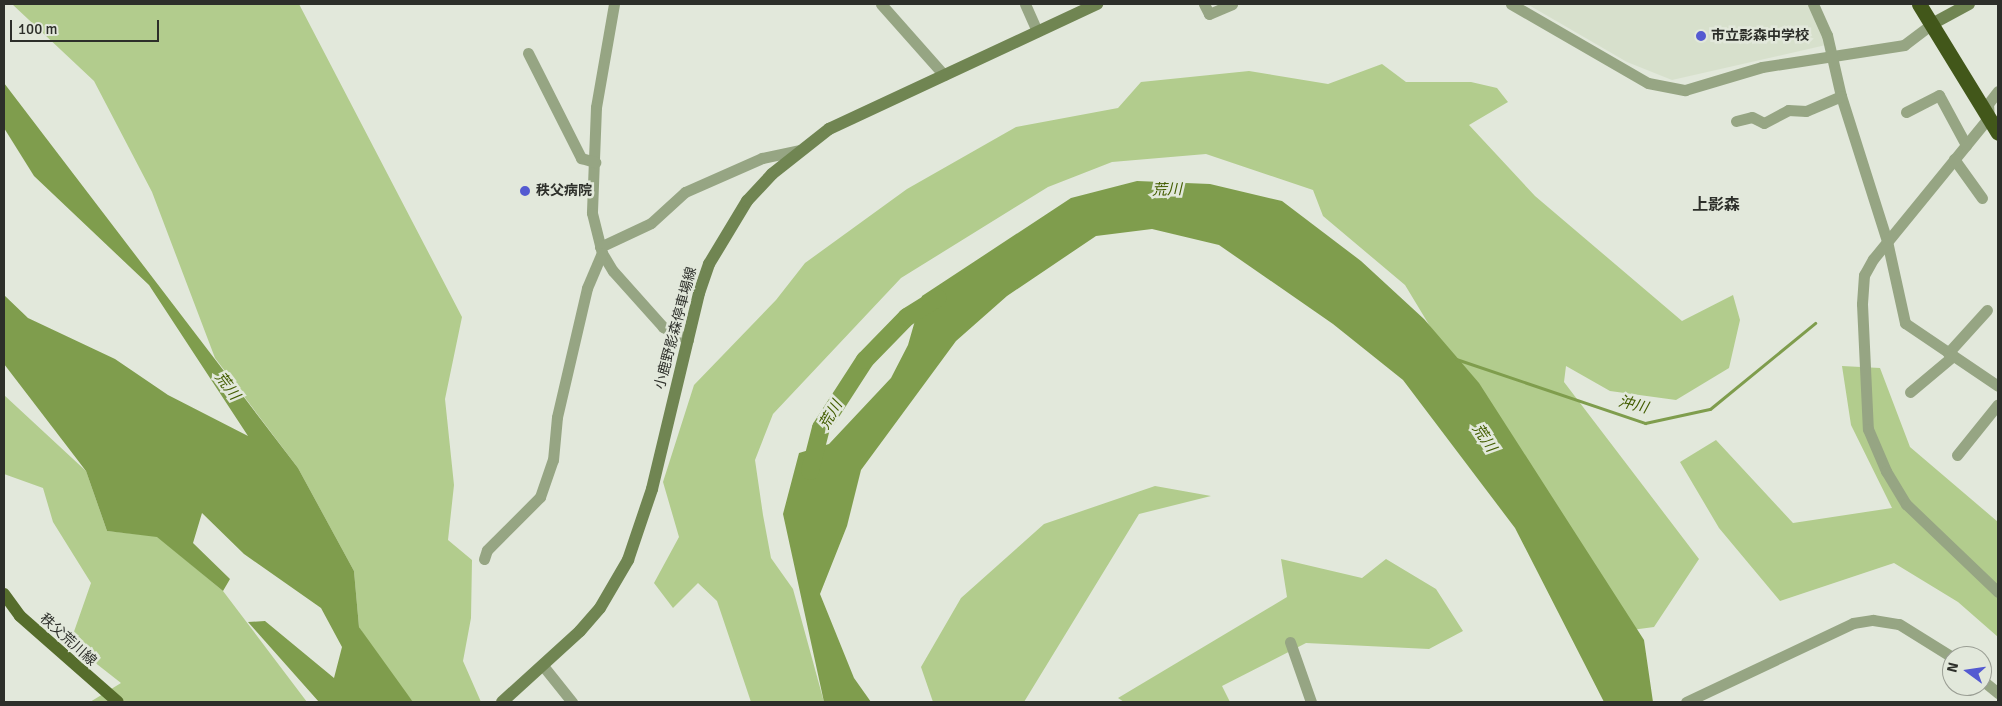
<!DOCTYPE html>
<meta charset="utf-8">
<style>
body{margin:0}
#map{position:relative;width:2002px;height:706px;overflow:hidden;background:#e2e8db;font-family:Signika,"Noto Sans JP",sans-serif}
div>[style]{position:absolute}
.built>*{inset:0;background:#d7e0cc}
.green>*{inset:0;background:#b2cc8d}
.water>*{inset:0;background:#7f9d4d}
.stream>*{height:3px;margin:-1.5px;padding:0 1.5px;transform-origin:1.5px;border-radius:1.5px;background:#7f9d4d}
.river>*{height:18px;margin:-9px;padding:0 9px;transform-origin:9px;border-radius:9px;background:#7f9d4d}
.street>*{height:11px;margin:-5.5px;padding:0 5.5px;transform-origin:5.5px;border-radius:5.5px;background:#96a583}
.secondary>*{height:12px;margin:-6px;padding:0 6px;transform-origin:6px;border-radius:6px;background:#708552}
.primary>*{height:12px;margin:-6px;padding:0 6px;transform-origin:6px;border-radius:6px;background:#566d2c}
.highway>*{height:15px;margin:-7.5px;padding:0 7.5px;transform-origin:7.5px;border-radius:7.5px;background:#42571a}
.dots>*{width:14px;height:14px;translate:-50% -50%;box-sizing:border-box;border:2px solid #e2e8db;border-radius:50%}
span{translate:-50% -50%;white-space:nowrap;text-align:center;line-height:1.15;-webkit-text-stroke:5px #e2e8db;paint-order:stroke}
.poi-label{font-size:14px;color:#2d2f2a;font-weight:700}
.left{translate:0 -50%;text-align:left}
.street-label{font-size:14px;color:#2d2f2a}
.water-label{font-size:15px;color:#435d00;font-style:italic}
.quarter-label{font-size:16px;color:#2d2f2a;font-weight:700}
.frame{position:absolute;inset:0;border:5px solid #2d2f2a;pointer-events:none}
.north{position:absolute;left:1942px;top:646px;width:50px;height:50px;box-sizing:border-box;background:#e2e8db;border:1px solid #9a9e94;border-radius:50%;rotate:284deg;font-size:14px;font-weight:700;line-height:20px;text-align:center;color:#2d2f2a}
.north::after{content:'';display:block;margin:auto;width:18px;height:22px;background:#545ad1;clip-path:polygon(50% 0,100% 100%,50% 72%,0 100%)}
.scale{position:absolute;left:10px;top:20px;width:149px;height:22px;box-sizing:border-box;border:2px solid #2d2f2a;border-top:0;padding-left:6px;font-size:15px;line-height:18px;white-space:nowrap;color:#2d2f2a;-webkit-text-stroke:4px #e2e8db;paint-order:stroke}
</style>
<div id="map">
<div class="built">
<div style="clip-path:polygon(1527px 4px,1810px 4px,1826px 45px,1672px 80px,1627px 62px)"></div>
</div>
<div class="green">
<div style="clip-path:polygon(12px 4px,299px 4px,462px 317px,445px 399px,454px 485px,448px 540px,472px 560px,471px 618px,463px 661px,481px 702px,413px 702px,384px 667px,359px 627px,354px 571px,298px 468px,215px 358px,152px 192px,94px 81px)"></div>
<div style="clip-path:polygon(1382px 64px,1406px 82px,1471px 82px,1497px 88px,1508px 102px,1469px 125px,1535px 196px,1682px 321px,1733px 295px,1740px 320px,1729px 368px,1676px 400px,1610px 391px,1566px 366px,1564px 382px,1699px 559px,1654px 627px,1624px 631px,1506px 452px,1405px 285px,1323px 216px,1313px 190px,1206px 154px,1112px 162px,1048px 187px,901px 278px,773px 414px,755px 460px,763px 515px,771px 558px,793px 589px,824px 702px,751px 702px,717px 601px,698px 583px,673px 608px,654px 583px,679px 537px,663px 482px,694px 385px,776px 300px,805px 263px,907px 189px,1016px 127px,1118px 108px,1141px 82px,1249px 71px,1328px 84px)"></div>
<div style="clip-path:polygon(1842px 366px,1880px 368px,1910px 447px,1998px 522px,1998px 637px,1958px 602px,1894px 563px,1780px 601px,1719px 528px,1680px 462px,1716px 440px,1793px 523px,1892px 508px,1851px 425px)"></div>
<div style="clip-path:polygon(4px 395px,86px 471px,107px 531px,157px 536px,223px 591px,307px 702px,90px 702px,121px 683px,70px 643px,91px 583px,53px 522px,43px 488px,4px 474px)"></div>
<div style="clip-path:polygon(1155px 486px,1211px 496px,1139px 514px,1024px 702px,933px 702px,921px 667px,961px 598px,1044px 524px)"></div>
<div style="clip-path:polygon(1281px 559px,1362px 578px,1386px 559px,1436px 589px,1463px 631px,1429px 649px,1306px 643px,1222px 686px,1230px 702px,1124px 702px,1118px 698px,1287px 597px)"></div>
</div>
<div class="water">
<div style="clip-path:polygon(4px 83px,298px 468px,354px 571px,359px 627px,413px 702px,319px 702px,248px 622px,265px 621px,334px 678px,342px 647px,321px 608px,244px 554px,202px 513px,193px 543px,230px 579px,223px 591px,157px 537px,107px 531px,86px 471px,4px 364px,4px 295px,28px 318px,115px 359px,168px 395px,248px 436px,149px 285px,34px 176px,4px 128px)"></div>
<div style="clip-path:polygon(1137px 181px,1210px 184px,1282px 201px,1361px 261px,1424px 319px,1479px 383px,1644px 640px,1653px 702px,1604px 702px,1515px 528px,1403px 380px,1333px 324px,1219px 245px,1152px 229px,1096px 236px,1007px 296px,956px 341px,861px 470px,847px 526px,820px 594px,854px 678px,871px 702px,824px 702px,783px 514px,799px 453px,829px 444px,891px 378px,908px 345px,922px 296px,1071px 198px)"></div>
</div>
<div class="stream">
<div style="left:1456px;top:359px;width:200px;rotate:18.7deg"></div>
<div style="left:1645px;top:423px;width:66px;rotate:-12.2deg"></div>
<div style="left:1710px;top:409px;width:136px;rotate:-39.3deg"></div>
</div>
<div class="river">
<div style="left:810px;top:471px;width:44px;rotate:-75.7deg"></div>
<div style="left:821px;top:428px;width:81px;rotate:-57.1deg"></div>
<div style="left:865px;top:360px;width:60px;rotate:-45.7deg"></div>
<div style="left:907px;top:317px;width:36px;rotate:-32deg"></div>
</div>
<div class="street">
<div style="left:614px;top:4px;width:105px;rotate:99.9deg"></div>
<div style="left:596px;top:107px;width:106px;rotate:92.2deg"></div>
<div style="left:592px;top:213px;width:41px;rotate:76deg"></div>
<div style="left:602px;top:253px;width:21px;rotate:59deg"></div>
<div style="left:613px;top:271px;width:75px;rotate:48.2deg"></div>
<div style="left:663px;top:327px;width:28px;rotate:27deg"></div>
<div style="left:881px;top:4px;width:95px;rotate:48.4deg"></div>
<div style="left:1025px;top:4px;width:30px;rotate:66deg"></div>
<div style="left:1204px;top:4px;width:11px;rotate:63deg"></div>
<div style="left:1209px;top:14px;width:25px;rotate:-23deg"></div>
<div style="left:1511px;top:4px;width:158px;rotate:30deg"></div>
<div style="left:1648px;top:83px;width:38px;rotate:11deg"></div>
<div style="left:1685px;top:90px;width:80px;rotate:-16.6deg"></div>
<div style="left:1762px;top:67px;width:144px;rotate:-8.8deg"></div>
<div style="left:1904px;top:45px;width:35px;rotate:-37deg"></div>
<div style="left:1813px;top:4px;width:34px;rotate:66deg"></div>
<div style="left:1827px;top:35px;width:63px;rotate:77.1deg"></div>
<div style="left:1841px;top:96px;width:152px;rotate:72.4deg"></div>
<div style="left:1887px;top:241px;width:84px;rotate:77.6deg"></div>
<div style="left:1905px;top:323px;width:112px;rotate:34.1deg"></div>
<div style="left:528px;top:53px;width:118px;rotate:63.2deg"></div>
<div style="left:581px;top:158px;width:15px;rotate:16deg"></div>
<div style="left:1998px;top:91px;width:16px;rotate:128deg"></div>
<div style="left:1988px;top:104px;width:13px;rotate:86deg"></div>
<div style="left:1989px;top:117px;width:183px;rotate:129.2deg"></div>
<div style="left:1873px;top:259px;width:18px;rotate:119deg"></div>
<div style="left:1864px;top:275px;width:29px;rotate:94deg"></div>
<div style="left:1862px;top:304px;width:125px;rotate:87.3deg"></div>
<div style="left:1868px;top:429px;width:46px;rotate:66.8deg"></div>
<div style="left:1886px;top:471px;width:39px;rotate:59deg"></div>
<div style="left:1906px;top:504px;width:127px;rotate:43.7deg"></div>
<div style="left:1906px;top:112px;width:37px;rotate:-27deg"></div>
<div style="left:1939px;top:95px;width:57px;rotate:61.6deg"></div>
<div style="left:1736px;top:121px;width:16px;rotate:-14deg"></div>
<div style="left:1752px;top:117px;width:13px;rotate:27deg"></div>
<div style="left:1764px;top:123px;width:27px;rotate:-28deg"></div>
<div style="left:1788px;top:110px;width:18px;rotate:3deg"></div>
<div style="left:1806px;top:111px;width:38px;rotate:-23deg"></div>
<div style="left:1954px;top:159px;width:48px;rotate:54.3deg"></div>
<div style="left:600px;top:247px;width:56px;rotate:-25.2deg"></div>
<div style="left:651px;top:223px;width:46px;rotate:-42.4deg"></div>
<div style="left:685px;top:192px;width:84px;rotate:-23.8deg"></div>
<div style="left:762px;top:158px;width:38px;rotate:-12deg"></div>
<div style="left:1948px;top:353px;width:58px;rotate:-47.8deg"></div>
<div style="left:1910px;top:392px;width:56px;rotate:-39.9deg"></div>
<div style="left:1957px;top:455px;width:65px;rotate:-51.2deg"></div>
<div style="left:484px;top:559px;width:9px;rotate:-72deg"></div>
<div style="left:487px;top:550px;width:75px;rotate:-45deg"></div>
<div style="left:540px;top:497px;width:39px;rotate:-71deg"></div>
<div style="left:553px;top:460px;width:43px;rotate:-84.7deg"></div>
<div style="left:557px;top:417px;width:132px;rotate:-76.9deg"></div>
<div style="left:587px;top:288px;width:38px;rotate:-67deg"></div>
<div style="left:1290px;top:642px;width:64px;rotate:70.7deg"></div>
<div style="left:544px;top:667px;width:45px;rotate:51.3deg"></div>
<div style="left:1982px;top:680px;width:21px;rotate:39deg"></div>
<div style="left:1686px;top:702px;width:185px;rotate:-25.3deg"></div>
<div style="left:1853px;top:623px;width:20px;rotate:-9deg"></div>
<div style="left:1873px;top:620px;width:26px;rotate:9deg"></div>
<div style="left:1899px;top:624px;width:62px;rotate:31.9deg"></div>
</div>
<div class="secondary">
<div style="left:1932px;top:24px;width:42px;rotate:-28.4deg"></div>
<div style="left:502px;top:702px;width:105px;rotate:-42.3deg"></div>
<div style="left:580px;top:631px;width:30px;rotate:-49deg"></div>
<div style="left:600px;top:608px;width:56px;rotate:-59.7deg"></div>
<div style="left:628px;top:560px;width:75px;rotate:-71.3deg"></div>
<div style="left:652px;top:489px;width:202px;rotate:-76.5deg"></div>
<div style="left:699px;top:293px;width:31px;rotate:-71deg"></div>
<div style="left:709px;top:264px;width:74px;rotate:-58.9deg"></div>
<div style="left:747px;top:201px;width:37px;rotate:-47deg"></div>
<div style="left:772px;top:174px;width:73px;rotate:-38.3deg"></div>
<div style="left:829px;top:129px;width:296px;rotate:-25deg"></div>
</div>
<div class="primary">
<div style="left:4px;top:594px;width:27px;rotate:54deg"></div>
<div style="left:20px;top:616px;width:130px;rotate:41.3deg"></div>
</div>
<div class="highway">
<div style="left:1919px;top:4px;width:151px;rotate:58.5deg"></div>
</div>
<div class="dots">
<div style="left:1701px;top:36px;background:#545ad1"></div>
<div style="left:525px;top:191px;background:#545ad1"></div>
</div>
<div class="poi-label">
<span class="left" style="left:1711px;top:36px">市立影森中学校</span>
<span class="left" style="left:536px;top:191px">秩父病院</span>
</div>
<div class="street-label">
<span style="left:676px;top:328px;rotate:-75deg">小鹿野影森停車場線</span>
<span style="left:68px;top:640px;rotate:42deg">秩父荒川線</span>
</div>
<div class="water-label">
<span style="left:1167px;top:190px;rotate:-1deg">荒川</span>
<span style="left:227px;top:386px;rotate:53deg">荒川</span>
<span style="left:1633px;top:405px;rotate:14deg">沖川</span>
<span style="left:831px;top:415px;rotate:-60deg">荒川</span>
<span style="left:1484px;top:438px;rotate:56deg">荒川</span>
</div>
<div class="quarter-label">
<span style="left:1716px;top:205px">上影森</span>
</div>
<div class="frame"></div>
<div class="north">N</div>
<div class="scale">100 m</div>
</div>
